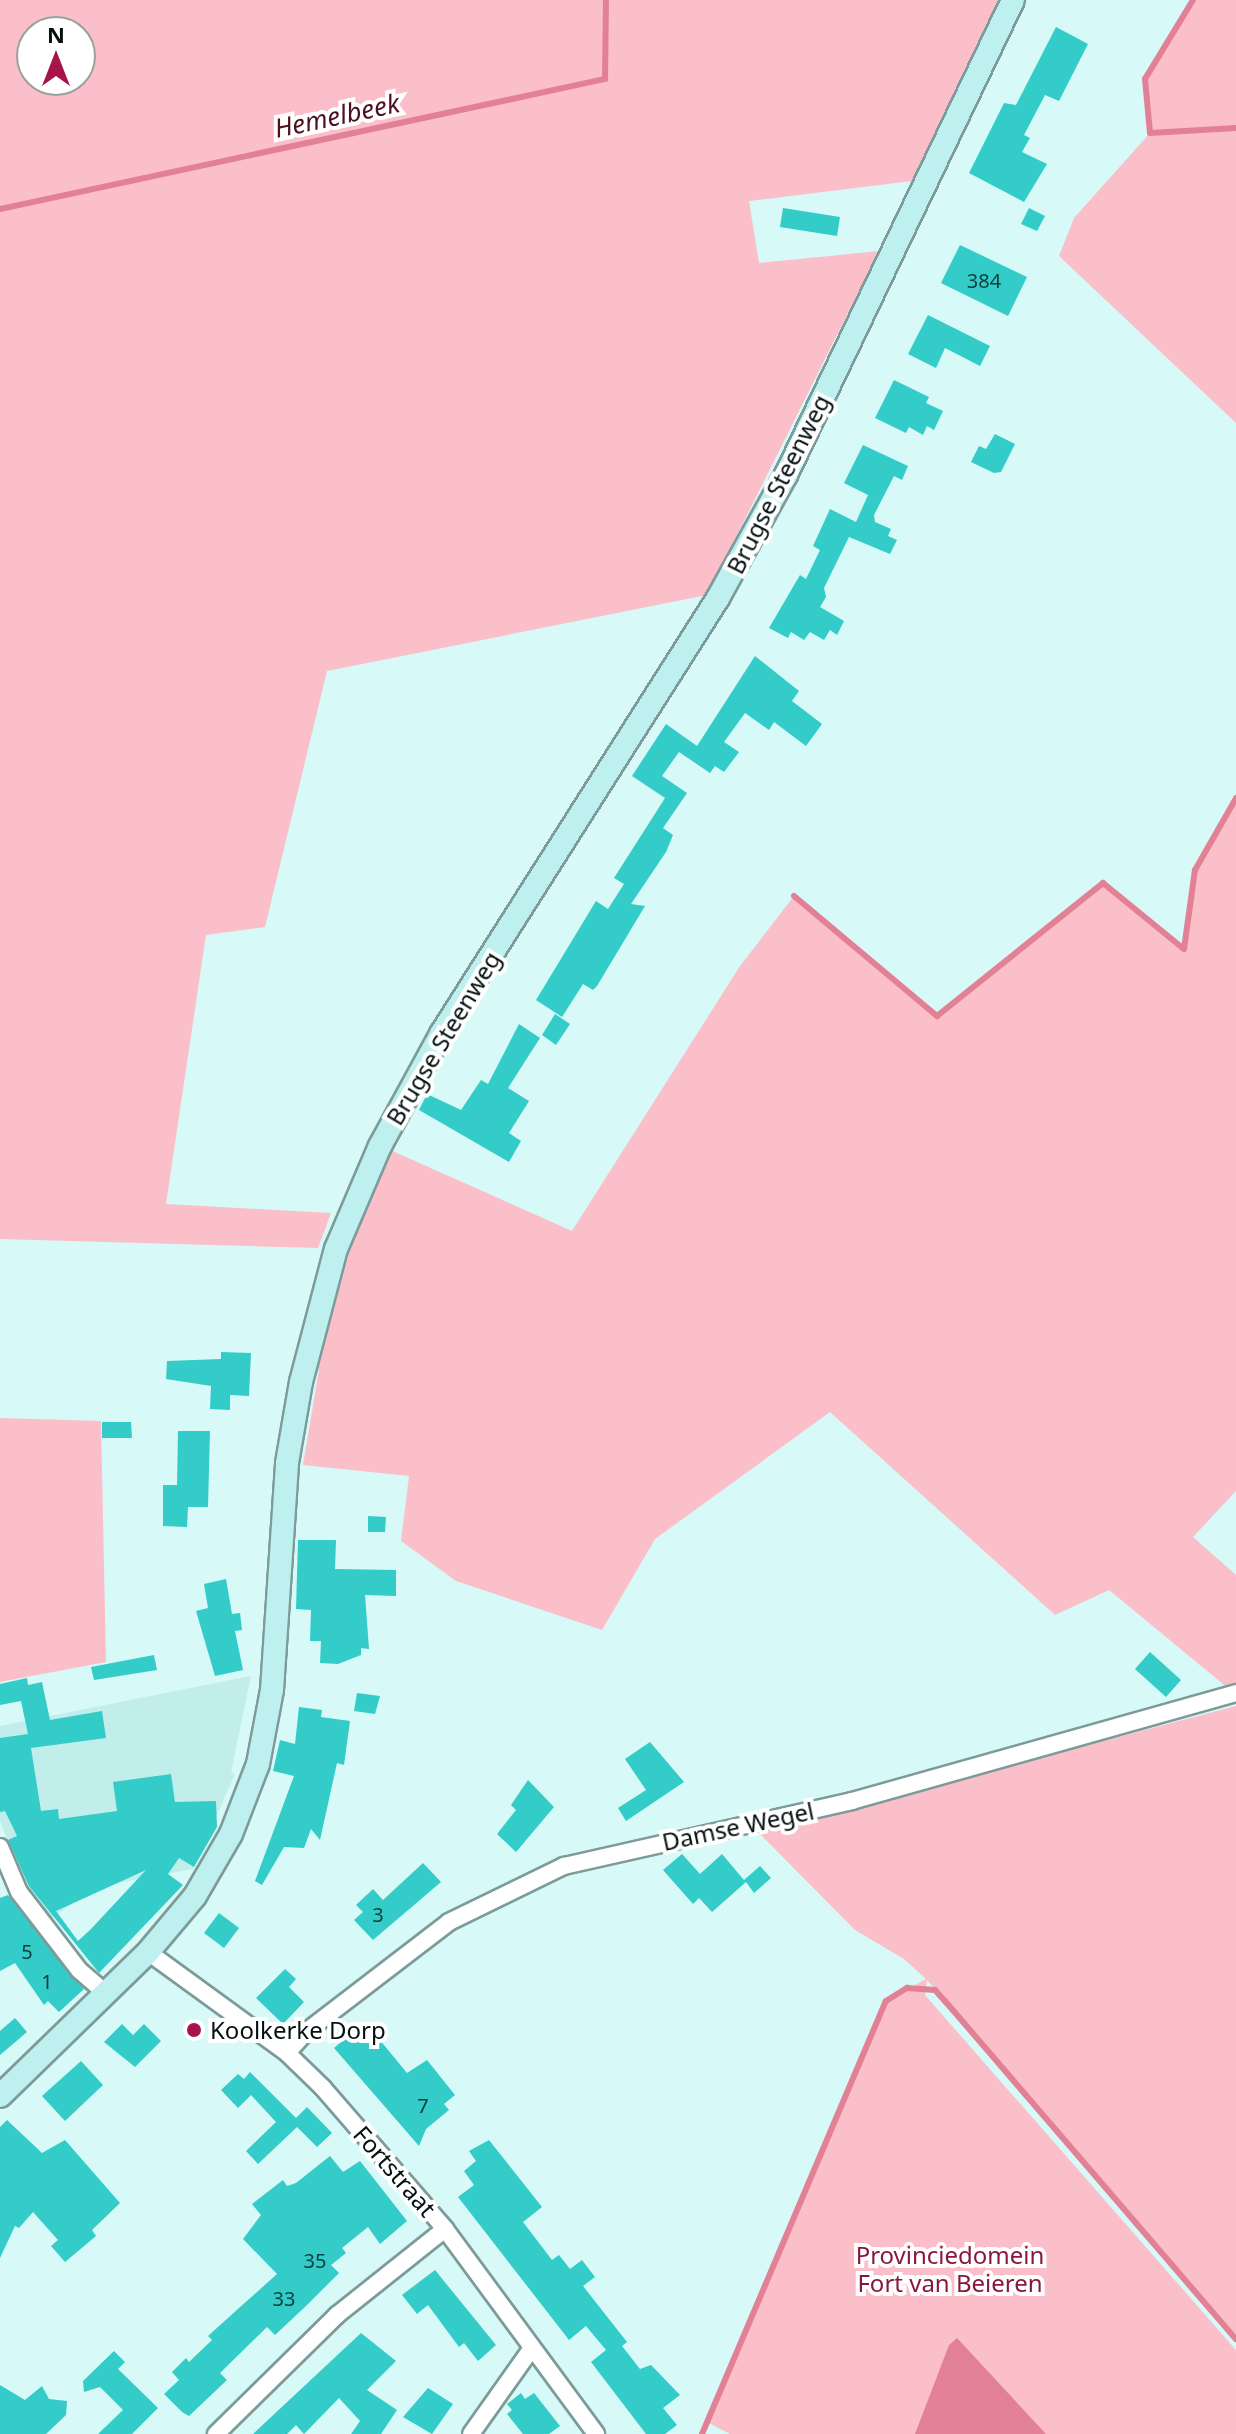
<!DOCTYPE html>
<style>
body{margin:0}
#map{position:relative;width:1236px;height:2434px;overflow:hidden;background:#d7f9f7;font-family:"Noto Sans",sans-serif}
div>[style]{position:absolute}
.built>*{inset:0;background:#c1edeb}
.green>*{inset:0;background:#fbbfc9}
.water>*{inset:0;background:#e28195}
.stream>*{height:6px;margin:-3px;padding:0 3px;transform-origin:3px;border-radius:3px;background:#e28195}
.building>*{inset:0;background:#33ccc8}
.roads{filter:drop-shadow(2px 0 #7c9b9a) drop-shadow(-2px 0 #7c9b9a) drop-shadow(0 2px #7c9b9a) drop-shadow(0 -2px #7c9b9a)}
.minor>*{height:16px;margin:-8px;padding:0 8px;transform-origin:8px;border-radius:8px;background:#fff}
.secondary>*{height:22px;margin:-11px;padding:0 11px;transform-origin:11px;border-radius:11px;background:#bef0ef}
.dots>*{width:22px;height:22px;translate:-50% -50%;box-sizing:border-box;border:4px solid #fff;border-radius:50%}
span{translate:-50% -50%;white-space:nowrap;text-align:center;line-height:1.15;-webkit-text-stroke:8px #fff;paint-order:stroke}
.number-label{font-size:20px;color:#10403e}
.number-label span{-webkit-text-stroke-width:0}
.street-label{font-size:24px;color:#051110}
.poi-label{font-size:24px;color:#051110}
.left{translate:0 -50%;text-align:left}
.park-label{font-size:24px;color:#8a163e}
.water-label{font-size:26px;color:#4c1022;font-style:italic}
.north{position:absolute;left:16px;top:16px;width:80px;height:80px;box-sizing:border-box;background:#fff;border:2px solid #9ba09f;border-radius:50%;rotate:0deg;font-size:22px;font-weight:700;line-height:32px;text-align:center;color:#051110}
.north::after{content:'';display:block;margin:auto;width:28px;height:36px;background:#a7134b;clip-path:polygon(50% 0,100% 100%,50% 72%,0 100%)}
</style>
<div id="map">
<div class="built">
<div style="clip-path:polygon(251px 1676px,231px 1772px,235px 1774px,193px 1869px,96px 1887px,49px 1920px,24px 1882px,0 1821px,0 1726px)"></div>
</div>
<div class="green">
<div style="clip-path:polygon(evenodd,0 0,998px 0,912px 181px,749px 201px,759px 263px,879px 251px,707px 595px,327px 671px,265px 927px,206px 935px,166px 1204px,331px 1213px,318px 1248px,0 1239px,0 0,32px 32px,80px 32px,80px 80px,32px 80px,32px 32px)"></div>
<div style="clip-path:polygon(1193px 0,1236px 0,1236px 423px,1059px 256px,1074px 218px,1150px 133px,1145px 79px)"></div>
<div style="clip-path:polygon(1236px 798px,1236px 1491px,1193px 1537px,1236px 1575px,1236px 1687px,1229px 1689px,1109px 1590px,1055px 1615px,830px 1412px,655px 1539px,602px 1630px,456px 1581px,401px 1541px,409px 1476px,303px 1465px,319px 1370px,313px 1368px,345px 1250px,388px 1149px,572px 1231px,740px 966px,794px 896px,937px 1016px,1103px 883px,1184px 948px,1195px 870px)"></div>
<div style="clip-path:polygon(0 1418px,101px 1421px,106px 1662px,0 1682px)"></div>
<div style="clip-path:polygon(1236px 1706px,1236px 2339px,927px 1980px,925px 1995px,1236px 2350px,1236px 2434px,730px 2434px,707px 2422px,886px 2001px,926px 1979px,904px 1959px,855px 1930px,758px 1832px)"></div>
</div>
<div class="water">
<div style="clip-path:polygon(957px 2338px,1046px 2434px,915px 2434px,949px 2345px)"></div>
</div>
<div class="stream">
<div style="left:1193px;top:0;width:92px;rotate:121.3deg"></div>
<div style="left:1145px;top:79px;width:54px;rotate:84.7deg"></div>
<div style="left:1150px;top:133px;width:86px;rotate:-3.3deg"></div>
<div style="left:0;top:209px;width:619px;rotate:-12.13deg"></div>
<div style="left:605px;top:79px;width:79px;rotate:-89.3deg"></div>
<div style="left:794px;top:896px;width:187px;rotate:40deg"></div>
<div style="left:937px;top:1016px;width:213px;rotate:-38.7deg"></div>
<div style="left:1103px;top:883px;width:104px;rotate:39.2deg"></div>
<div style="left:1184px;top:949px;width:80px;rotate:-82.1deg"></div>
<div style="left:1195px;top:870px;width:83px;rotate:-60.3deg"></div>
<div style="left:702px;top:2434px;width:470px;rotate:-67deg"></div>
<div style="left:886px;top:2001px;width:25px;rotate:-32deg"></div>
<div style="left:907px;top:1988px;width:28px;rotate:4deg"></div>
<div style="left:935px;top:1990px;width:15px;rotate:48deg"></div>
<div style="left:945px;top:2001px;width:446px;rotate:49.3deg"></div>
</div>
<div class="building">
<div style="clip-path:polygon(1056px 27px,1088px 44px,1059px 101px,1045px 95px,1024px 135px,1030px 138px,1022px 152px,1047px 164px,1024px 202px,969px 173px,1004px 103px,1016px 105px)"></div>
<div style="clip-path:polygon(783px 208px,840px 217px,837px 236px,780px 227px)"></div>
<div style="clip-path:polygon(1029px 208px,1045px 216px,1037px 231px,1021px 224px)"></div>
<div style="clip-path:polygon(960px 245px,1027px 277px,1008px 316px,941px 283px)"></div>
<div style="clip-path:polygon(928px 315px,990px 346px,980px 366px,945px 348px,936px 368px,908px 354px)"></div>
<div style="clip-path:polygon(894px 380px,929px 397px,926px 403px,943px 411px,934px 430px,927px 426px,923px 435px,909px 427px,906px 433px,875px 418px)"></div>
<div style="clip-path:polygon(995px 434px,1015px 444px,1001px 472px,994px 473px,971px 462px,979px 446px,986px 449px)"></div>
<div style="clip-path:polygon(863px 445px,908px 466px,902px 480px,894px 476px,874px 515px,875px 522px,891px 529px,888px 536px,897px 540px,890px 554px,849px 537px,824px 588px,826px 597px,820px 607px,844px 621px,837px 635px,830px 630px,824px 640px,810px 632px,804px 640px,791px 632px,788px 638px,769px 628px,800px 575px,806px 579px,820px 550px,813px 546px,830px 509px,856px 522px,868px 495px,844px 483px)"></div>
<div style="clip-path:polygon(755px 656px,799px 691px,792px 701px,822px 724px,806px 746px,774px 722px,769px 730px,745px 713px,724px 742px,739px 752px,724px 772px,715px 766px,710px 773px,679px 752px,662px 776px,687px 793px,663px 828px,673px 835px,666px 852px,631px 904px,645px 906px,597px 986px,593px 990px,583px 984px,562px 1017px,536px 1000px,596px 901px,608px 909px,624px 884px,614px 878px,665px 798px,632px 776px,666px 724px,697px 746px)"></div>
<div style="clip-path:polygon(555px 1014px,570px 1024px,556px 1045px,542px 1035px)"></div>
<div style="clip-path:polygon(519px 1024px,540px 1038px,508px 1088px,529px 1101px,509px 1133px,521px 1141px,509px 1162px,419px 1110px,427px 1094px,461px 1110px,481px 1080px,488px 1084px)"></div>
<div style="clip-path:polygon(221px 1352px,251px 1353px,249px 1396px,230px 1395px,230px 1410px,210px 1409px,211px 1386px,166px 1379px,167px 1361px,221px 1359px)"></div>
<div style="clip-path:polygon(102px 1422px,131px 1422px,132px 1438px,102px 1438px)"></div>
<div style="clip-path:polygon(178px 1431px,210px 1431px,208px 1507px,188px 1507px,187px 1527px,163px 1526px,163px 1485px,177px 1485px)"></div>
<div style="clip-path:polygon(368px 1516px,386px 1517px,385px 1532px,368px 1532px)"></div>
<div style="clip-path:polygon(298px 1540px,336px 1540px,335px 1569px,396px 1570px,396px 1596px,365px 1595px,369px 1649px,361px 1648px,361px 1655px,338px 1664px,320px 1663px,321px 1641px,310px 1641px,311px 1610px,296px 1609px)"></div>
<div style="clip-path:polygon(226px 1579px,232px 1614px,240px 1613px,242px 1630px,235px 1631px,243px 1670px,215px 1676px,196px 1611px,208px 1608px,204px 1584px)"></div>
<div style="clip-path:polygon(1150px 1652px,1181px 1680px,1166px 1697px,1135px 1669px)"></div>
<div style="clip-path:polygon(154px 1655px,157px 1670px,94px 1680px,91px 1667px)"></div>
<div style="clip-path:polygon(evenodd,27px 1678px,28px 1685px,42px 1682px,50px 1720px,102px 1711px,106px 1738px,31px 1748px,41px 1811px,58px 1809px,59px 1819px,117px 1811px,113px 1782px,171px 1774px,175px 1802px,216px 1801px,217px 1827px,194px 1867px,179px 1858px,168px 1874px,183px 1885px,99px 1973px,29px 1886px,8px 1840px,17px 1836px,5px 1811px,0 1812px,0 1738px,28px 1734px,21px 1701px,0 1705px,0 1684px,27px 1678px,146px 1870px,91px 1929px,78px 1941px,56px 1911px,146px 1870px)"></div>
<div style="clip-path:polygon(357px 1693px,380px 1696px,375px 1714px,354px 1711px)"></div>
<div style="clip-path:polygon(299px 1707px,322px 1710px,321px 1717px,350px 1721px,344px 1765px,337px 1763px,320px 1840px,311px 1829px,304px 1848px,284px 1847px,262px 1885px,255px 1881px,294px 1776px,273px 1771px,280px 1740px,295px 1744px)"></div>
<div style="clip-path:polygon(650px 1742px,684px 1782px,626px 1821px,618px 1808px,646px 1790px,625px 1759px)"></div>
<div style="clip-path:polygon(528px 1780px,554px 1807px,516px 1852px,497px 1834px,516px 1810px,511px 1805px)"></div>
<div style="clip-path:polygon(682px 1854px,700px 1874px,722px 1854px,744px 1880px,760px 1866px,771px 1878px,754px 1893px,746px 1882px,712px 1912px,699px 1898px,693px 1904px,663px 1870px)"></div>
<div style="clip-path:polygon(423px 1863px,441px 1882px,373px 1940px,354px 1920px,363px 1912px,356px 1905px,373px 1889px,383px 1900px)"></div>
<div style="clip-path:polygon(8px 1895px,84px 1989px,59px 2012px,48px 2001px,44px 2005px,15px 1963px,0 1971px,0 1898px)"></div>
<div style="clip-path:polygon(219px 1913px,239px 1928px,224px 1948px,204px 1933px)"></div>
<div style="clip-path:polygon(285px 1969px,296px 1979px,289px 1987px,304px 2002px,283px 2024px,256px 1998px)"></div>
<div style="clip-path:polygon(15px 2018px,27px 2032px,0 2055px,0 2031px)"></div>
<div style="clip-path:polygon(365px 2022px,407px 2073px,427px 2060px,455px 2095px,444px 2104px,449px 2110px,426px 2129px,419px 2146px,334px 2048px)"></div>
<div style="clip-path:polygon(122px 2024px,133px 2035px,144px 2024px,161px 2041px,135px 2067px,104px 2042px)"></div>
<div style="clip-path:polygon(81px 2061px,103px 2085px,65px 2121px,42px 2096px)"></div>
<div style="clip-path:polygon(250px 2072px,296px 2118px,307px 2107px,332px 2133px,317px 2147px,297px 2127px,258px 2164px,246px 2151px,276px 2122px,251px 2095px,238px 2108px,221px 2090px,238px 2074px,244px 2079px)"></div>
<div style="clip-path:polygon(7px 2120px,42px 2153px,65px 2140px,120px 2203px,92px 2230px,96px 2236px,65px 2262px,51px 2246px,58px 2240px,33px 2212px,19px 2228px,15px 2226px,0 2258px,0 2127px)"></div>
<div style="clip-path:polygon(489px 2140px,542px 2207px,523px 2222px,552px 2260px,559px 2255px,570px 2269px,582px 2260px,595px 2277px,583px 2286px,627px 2342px,622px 2346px,640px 2369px,651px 2365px,680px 2395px,663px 2408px,677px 2425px,665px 2434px,646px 2434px,591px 2362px,606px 2350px,586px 2326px,569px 2340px,458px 2197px,474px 2185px,464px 2171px,476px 2161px,469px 2151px)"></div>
<div style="clip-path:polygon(330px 2156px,343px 2172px,360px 2161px,407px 2221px,380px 2244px,368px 2227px,342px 2248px,346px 2253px,331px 2265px,339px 2273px,306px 2306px,275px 2335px,267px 2327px,220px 2373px,227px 2380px,189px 2416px,182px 2412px,164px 2394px,179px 2380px,172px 2372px,186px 2358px,189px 2362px,212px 2340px,208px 2336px,277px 2274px,243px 2239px,261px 2215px,252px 2204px,283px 2180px,287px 2186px,296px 2183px)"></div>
<div style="clip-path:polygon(435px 2270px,496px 2345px,478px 2361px,464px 2343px,459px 2347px,428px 2305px,417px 2314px,402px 2295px)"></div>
<div style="clip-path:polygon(361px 2333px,396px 2361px,367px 2390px,397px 2410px,381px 2434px,351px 2434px,360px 2421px,339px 2398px,304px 2434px,296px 2425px,287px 2434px,253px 2434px)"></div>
<div style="clip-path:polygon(114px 2351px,125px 2362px,118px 2369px,158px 2408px,132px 2434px,98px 2434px,123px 2410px,100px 2387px,84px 2392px,83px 2381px)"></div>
<div style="clip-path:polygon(0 2385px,25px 2400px,42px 2386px,49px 2399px,67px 2401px,66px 2415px,46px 2434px,0 2434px)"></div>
<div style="clip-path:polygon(428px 2388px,453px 2404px,432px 2434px,403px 2417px)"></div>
<div style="clip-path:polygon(521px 2393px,525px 2399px,534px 2393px,560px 2426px,549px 2434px,523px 2434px,507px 2414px,512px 2410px,507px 2404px)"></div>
</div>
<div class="roads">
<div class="minor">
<div style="left:0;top:1847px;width:49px;rotate:67.1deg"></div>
<div style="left:19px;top:1892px;width:98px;rotate:52.4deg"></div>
<div style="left:79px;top:1970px;width:33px;rotate:41deg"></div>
<div style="left:148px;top:1952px;width:172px;rotate:36deg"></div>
<div style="left:287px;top:2053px;width:50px;rotate:44.2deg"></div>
<div style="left:323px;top:2088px;width:186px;rotate:49.1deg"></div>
<div style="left:445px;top:2229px;width:255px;rotate:53.6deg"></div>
<div style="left:287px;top:2053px;width:30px;rotate:-48deg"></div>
<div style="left:307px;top:2031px;width:179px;rotate:-37.5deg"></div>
<div style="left:449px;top:1922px;width:128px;rotate:-26deg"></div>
<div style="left:564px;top:1866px;width:295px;rotate:-12.7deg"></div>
<div style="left:852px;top:1801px;width:399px;rotate:-15.7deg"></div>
<div style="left:216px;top:2434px;width:170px;rotate:-44.5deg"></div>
<div style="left:337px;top:2315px;width:138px;rotate:-38.5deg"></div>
<div style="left:471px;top:2434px;width:105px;rotate:-54.7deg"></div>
</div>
<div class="secondary">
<div style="left:0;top:2096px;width:206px;rotate:-44.2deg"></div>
<div style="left:148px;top:1952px;width:73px;rotate:-50deg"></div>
<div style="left:195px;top:1896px;width:72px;rotate:-59.9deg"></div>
<div style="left:231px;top:1834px;width:75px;rotate:-68.9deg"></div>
<div style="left:258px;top:1764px;width:75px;rotate:-79.3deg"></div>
<div style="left:272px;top:1690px;width:227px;rotate:-86.2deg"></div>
<div style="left:287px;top:1463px;width:82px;rotate:-80.2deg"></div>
<div style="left:301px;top:1382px;width:138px;rotate:-75.3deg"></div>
<div style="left:336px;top:1249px;width:112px;rotate:-66.9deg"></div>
<div style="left:380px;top:1146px;width:128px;rotate:-61.4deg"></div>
<div style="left:441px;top:1034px;width:517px;rotate:-57.57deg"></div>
<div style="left:718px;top:598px;width:141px;rotate:-61.1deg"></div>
<div style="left:786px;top:475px;width:526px;rotate:-64.46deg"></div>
</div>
</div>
<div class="dots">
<div style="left:194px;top:2030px;background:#a7134b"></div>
</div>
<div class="number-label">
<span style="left:984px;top:280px">384</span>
<span style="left:378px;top:1914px">3</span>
<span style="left:27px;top:1951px">5</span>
<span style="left:47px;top:1981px">1</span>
<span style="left:423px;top:2105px">7</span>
<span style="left:315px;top:2260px">35</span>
<span style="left:284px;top:2298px">33</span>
</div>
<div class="street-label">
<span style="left:778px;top:484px;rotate:-63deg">Brugse Steenweg</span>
<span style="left:443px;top:1038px;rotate:-59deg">Brugse Steenweg</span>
<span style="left:738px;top:1826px;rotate:-12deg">Damse Wegel</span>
<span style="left:395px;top:2171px;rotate:49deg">Fortstraat</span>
</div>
<div class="poi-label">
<span class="left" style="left:210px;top:2030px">Koolkerke Dorp</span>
</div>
<div class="park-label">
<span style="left:950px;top:2269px">Provinciedomein<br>Fort van Beieren</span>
</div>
<div class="water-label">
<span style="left:337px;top:116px;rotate:-12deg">Hemelbeek</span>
</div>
<div class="north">N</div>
</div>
